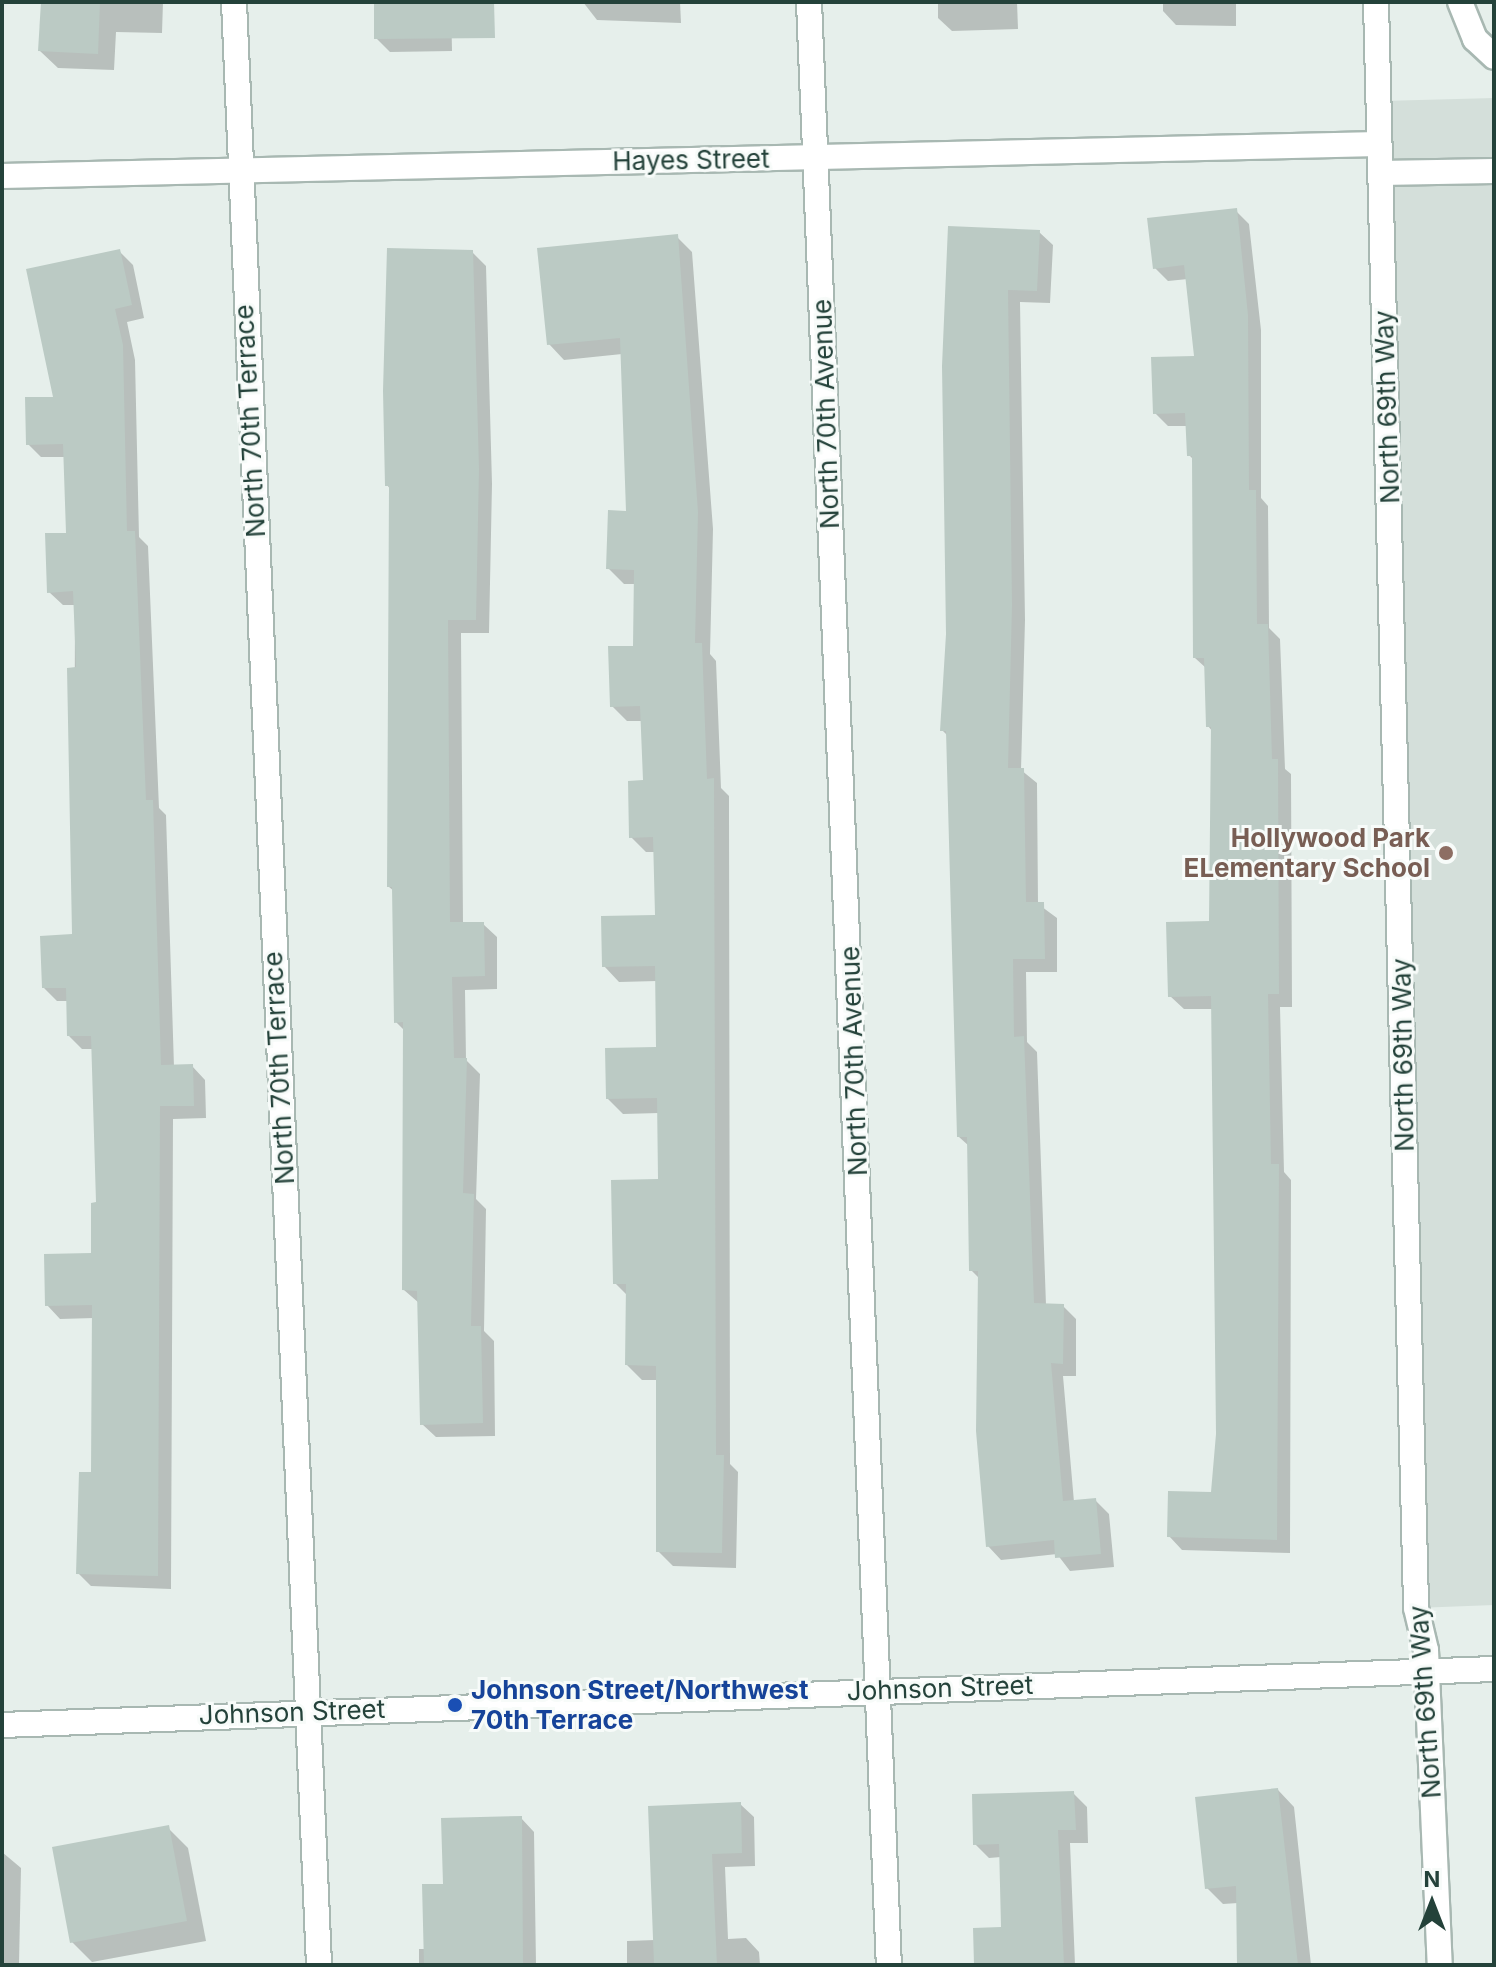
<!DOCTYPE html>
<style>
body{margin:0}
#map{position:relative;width:1496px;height:1967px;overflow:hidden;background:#e6efeb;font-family:Inter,sans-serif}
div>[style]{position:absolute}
.built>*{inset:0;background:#d4dfda}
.shadow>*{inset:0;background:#0003}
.building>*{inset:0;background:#bbcac4}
.roads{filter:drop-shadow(2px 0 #a8b8b2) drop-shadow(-2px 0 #a8b8b2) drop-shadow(0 2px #a8b8b2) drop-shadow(0 -2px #a8b8b2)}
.minor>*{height:24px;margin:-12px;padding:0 12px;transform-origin:12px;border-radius:12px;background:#fff}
.dots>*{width:22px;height:22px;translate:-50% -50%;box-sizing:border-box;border:4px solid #f7fbf9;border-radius:50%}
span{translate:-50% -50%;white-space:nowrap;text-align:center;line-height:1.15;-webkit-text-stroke:6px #f7fbf9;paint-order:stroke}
.street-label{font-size:26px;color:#24423a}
.education-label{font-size:26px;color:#785e54;font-weight:700}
.right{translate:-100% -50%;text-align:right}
.transit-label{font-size:26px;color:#164399;font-weight:700}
.left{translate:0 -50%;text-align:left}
.frame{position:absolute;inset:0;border:4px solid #24423a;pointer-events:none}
.north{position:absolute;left:1392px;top:1863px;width:80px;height:80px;-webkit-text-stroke:6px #f7fbf9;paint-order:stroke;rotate:0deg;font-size:22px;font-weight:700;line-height:32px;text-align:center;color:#24423a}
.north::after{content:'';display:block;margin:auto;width:28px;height:36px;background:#24423a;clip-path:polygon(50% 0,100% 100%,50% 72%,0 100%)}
</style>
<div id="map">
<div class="built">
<div style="clip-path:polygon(1494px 98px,1494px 1605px,1416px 1608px,1382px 101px)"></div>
</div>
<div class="shadow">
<div style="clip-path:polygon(43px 2px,163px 2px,162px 33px,116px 32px,114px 70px,58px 68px,40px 51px)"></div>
<div style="clip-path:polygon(376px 2px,451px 2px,452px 51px,390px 52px,376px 38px)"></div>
<div style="clip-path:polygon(583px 2px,680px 2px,681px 23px,597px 20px)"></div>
<div style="clip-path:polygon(938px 2px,1017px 2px,1018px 29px,952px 31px,938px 18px)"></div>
<div style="clip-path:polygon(1163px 2px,1236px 2px,1236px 26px,1176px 25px,1163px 11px)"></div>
<div style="clip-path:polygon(1236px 211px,1249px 224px,1261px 330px,1261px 498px,1268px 506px,1269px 628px,1280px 639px,1285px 769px,1291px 774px,1292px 1007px,1280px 1007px,1284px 1172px,1291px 1180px,1290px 1553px,1182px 1550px,1169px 1536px,1213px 1494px,1218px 1434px,1213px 1009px,1184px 1009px,1170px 996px,1211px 923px,1213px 732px,1208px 726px,1206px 668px,1195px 658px,1194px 460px,1189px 455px,1188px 426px,1168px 426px,1155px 413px,1196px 358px,1188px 279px,1168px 281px,1155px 268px)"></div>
<div style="clip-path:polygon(1039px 232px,1053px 245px,1050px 303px,1020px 302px,1025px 620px,1021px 770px,1037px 783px,1038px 904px,1057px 918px,1057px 972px,1026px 972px,1027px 1042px,1037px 1052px,1046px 1305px,1063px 1306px,1076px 1319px,1076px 1376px,1063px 1376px,1074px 1502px,1095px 1500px,1109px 1514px,1114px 1567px,1070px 1571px,1057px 1554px,1001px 1560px,988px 1546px,980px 1279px,971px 1270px,969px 1146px,959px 1137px,948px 736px,942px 730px,948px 634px,944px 366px)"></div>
<div style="clip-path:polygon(677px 237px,692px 252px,713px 529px,710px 654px,716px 661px,721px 788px,729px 796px,730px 1464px,738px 1472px,736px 1568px,673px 1566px,658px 1551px,658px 1380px,642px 1380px,627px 1365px,628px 1296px,615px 1283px,660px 1181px,659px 1113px,623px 1114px,607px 1098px,658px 1049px,657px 981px,619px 982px,604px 966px,657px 917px,656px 852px,646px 852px,631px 837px,645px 782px,643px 721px,627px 721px,612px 706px,635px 648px,636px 584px,624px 584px,608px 568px,628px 513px,622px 354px,564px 360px,549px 344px)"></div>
<div style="clip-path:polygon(119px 251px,133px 265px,144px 318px,127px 322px,135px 360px,139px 537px,148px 546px,159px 808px,166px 815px,174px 1067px,192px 1066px,205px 1080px,206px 1118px,173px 1119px,171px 1589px,91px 1586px,78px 1573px,93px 1474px,94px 1318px,60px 1319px,47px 1305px,93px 1255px,98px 1204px,94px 1049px,82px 1049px,69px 1036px,68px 1001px,57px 1001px,44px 988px,74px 936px,75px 605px,63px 605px,49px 592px,68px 535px,66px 457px,41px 457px,28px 444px,55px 399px)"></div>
<div style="clip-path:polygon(472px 252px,486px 266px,492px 484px,489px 633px,461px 633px,463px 924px,483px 924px,497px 937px,497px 989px,465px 990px,466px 1060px,480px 1074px,476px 1199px,486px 1209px,484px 1331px,494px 1341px,495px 1436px,436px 1437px,422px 1424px,419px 1303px,404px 1290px,405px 1031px,396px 1022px,394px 891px,389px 887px,391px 490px,387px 485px)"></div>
<div style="clip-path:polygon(1278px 1790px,1294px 1807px,1311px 1965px,1239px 1965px,1238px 1903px,1223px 1904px,1207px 1888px)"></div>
<div style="clip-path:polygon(1073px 1793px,1087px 1807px,1088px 1843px,1070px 1843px,1075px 1965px,976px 1965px,1004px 1929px,1001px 1857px,989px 1858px,975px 1844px)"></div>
<div style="clip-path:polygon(740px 1804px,754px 1817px,755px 1866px,725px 1867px,728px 1939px,746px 1938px,759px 1952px,760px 1965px,627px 1965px,627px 1941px,655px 1940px)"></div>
<div style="clip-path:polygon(521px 1818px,534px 1832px,536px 1965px,419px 1965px,419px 1949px,425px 1949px,445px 1886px)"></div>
<div style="clip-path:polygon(168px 1828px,188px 1848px,206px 1941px,92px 1962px,72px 1942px)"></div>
<div style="clip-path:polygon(2px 1852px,21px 1868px,19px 1964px,2px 1963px)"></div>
</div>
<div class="building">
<div style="clip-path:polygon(41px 2px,100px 2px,98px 54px,38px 51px)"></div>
<div style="clip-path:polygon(374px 2px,494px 2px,495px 38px,374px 39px)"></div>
<div style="clip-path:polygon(1237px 208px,1248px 315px,1249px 490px,1256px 490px,1257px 624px,1268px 624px,1272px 759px,1278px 759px,1279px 994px,1268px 994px,1271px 1164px,1279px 1164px,1277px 1540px,1167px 1537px,1168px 1491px,1211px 1492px,1216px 1434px,1211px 996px,1168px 997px,1166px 922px,1209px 921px,1211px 727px,1206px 727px,1204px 658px,1193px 658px,1192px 456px,1187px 456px,1185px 413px,1153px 414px,1151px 357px,1194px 356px,1184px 265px,1153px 269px,1147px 218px)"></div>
<div style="clip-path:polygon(948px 226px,1040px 230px,1037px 291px,1008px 290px,1012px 605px,1008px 768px,1024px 768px,1026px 902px,1044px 902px,1045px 959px,1013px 959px,1014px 1037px,1024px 1036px,1034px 1303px,1064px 1304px,1063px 1364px,1051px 1363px,1063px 1501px,1096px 1498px,1101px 1554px,1055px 1558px,1054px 1540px,986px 1547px,976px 1431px,978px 1271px,969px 1271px,967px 1137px,957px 1137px,946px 731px,940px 731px,946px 634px,942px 366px)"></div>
<div style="clip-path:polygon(678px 234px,698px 512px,695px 643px,702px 643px,707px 779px,714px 778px,716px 1455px,724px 1455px,722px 1553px,656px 1552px,656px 1366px,625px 1365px,626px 1284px,613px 1284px,611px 1180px,658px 1179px,657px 1098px,606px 1099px,605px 1048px,656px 1047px,655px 966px,602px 967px,601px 916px,655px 915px,653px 837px,629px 838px,628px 781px,643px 780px,640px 706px,610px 707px,608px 646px,633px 646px,634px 570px,606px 569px,608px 510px,626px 511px,620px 338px,547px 345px,537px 248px)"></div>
<div style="clip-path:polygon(387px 248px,473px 250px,479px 469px,476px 620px,448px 620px,450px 922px,484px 922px,485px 976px,452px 977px,454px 1058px,467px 1058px,463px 1193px,474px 1194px,471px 1326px,481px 1326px,483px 1423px,420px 1425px,417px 1291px,402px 1290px,403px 1022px,394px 1023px,392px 887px,387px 887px,389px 486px,385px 486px,383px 391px)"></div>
<div style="clip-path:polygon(120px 249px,132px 305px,115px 309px,123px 345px,127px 531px,135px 531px,146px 800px,153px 800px,161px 1065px,193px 1064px,194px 1106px,160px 1106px,158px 1576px,76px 1574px,79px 1472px,91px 1472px,92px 1305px,45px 1306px,44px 1254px,91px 1253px,91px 1203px,96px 1202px,91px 1036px,67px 1036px,66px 988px,42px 988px,40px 936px,72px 934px,67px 668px,76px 667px,73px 591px,47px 593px,45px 533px,66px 533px,63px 444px,26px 445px,25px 397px,53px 397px,26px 269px)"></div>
<div style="clip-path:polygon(1278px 1788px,1298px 1965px,1237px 1965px,1236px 1886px,1205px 1889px,1195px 1797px)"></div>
<div style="clip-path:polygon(1074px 1791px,1076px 1830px,1058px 1830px,1064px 1965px,974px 1965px,973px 1928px,1001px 1927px,999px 1844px,973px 1845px,972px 1794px)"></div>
<div style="clip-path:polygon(741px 1802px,742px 1853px,712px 1854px,717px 1965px,654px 1965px,648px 1806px)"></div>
<div style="clip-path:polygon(522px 1816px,523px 1965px,424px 1965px,422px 1884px,443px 1884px,441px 1818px)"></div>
<div style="clip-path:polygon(169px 1825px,187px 1921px,70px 1943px,52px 1847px)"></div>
</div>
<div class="roads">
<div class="minor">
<div style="left:234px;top:2px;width:1965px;rotate:87.52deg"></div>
<div style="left:809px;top:2px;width:1965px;rotate:87.67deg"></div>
<div style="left:1376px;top:2px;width:1606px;rotate:88.57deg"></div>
<div style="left:1416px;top:1608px;width:43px;rotate:76.6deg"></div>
<div style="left:1426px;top:1650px;width:315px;rotate:87.5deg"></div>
<div style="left:1460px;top:2px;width:40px;rotate:68deg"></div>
<div style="left:1475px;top:39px;width:26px;rotate:43deg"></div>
<div style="left:1380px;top:173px;width:114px;rotate:-1deg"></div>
<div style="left:2px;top:176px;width:1377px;rotate:-1.33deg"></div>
<div style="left:2px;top:1725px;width:1493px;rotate:-2.15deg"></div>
</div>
</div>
<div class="dots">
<div style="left:1446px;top:853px;background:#8d6e63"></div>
<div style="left:455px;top:1705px;background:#1a4fb4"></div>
</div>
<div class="street-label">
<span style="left:691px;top:160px;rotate:-1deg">Hayes Street</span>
<span style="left:1387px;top:407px;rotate:-92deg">North 69th Way</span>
<span style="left:826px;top:414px;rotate:-92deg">North 70th Avenue</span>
<span style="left:250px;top:421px;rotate:-93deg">North 70th Terrace</span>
<span style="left:1403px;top:1055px;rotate:-91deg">North 69th Way</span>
<span style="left:854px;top:1061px;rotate:-92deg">North 70th Avenue</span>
<span style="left:279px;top:1068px;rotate:-93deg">North 70th Terrace</span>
<span style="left:940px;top:1688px;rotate:-2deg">Johnson Street</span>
<span style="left:1425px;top:1702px;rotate:-94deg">North 69th Way</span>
<span style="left:292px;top:1712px;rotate:-2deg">Johnson Street</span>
</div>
<div class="education-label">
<span class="right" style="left:1430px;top:853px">Hollywood Park<br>ELementary School</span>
</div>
<div class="transit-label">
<span class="left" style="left:471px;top:1705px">Johnson Street/Northwest<br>70th Terrace</span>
</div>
<div class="frame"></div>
<div class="north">N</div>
</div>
